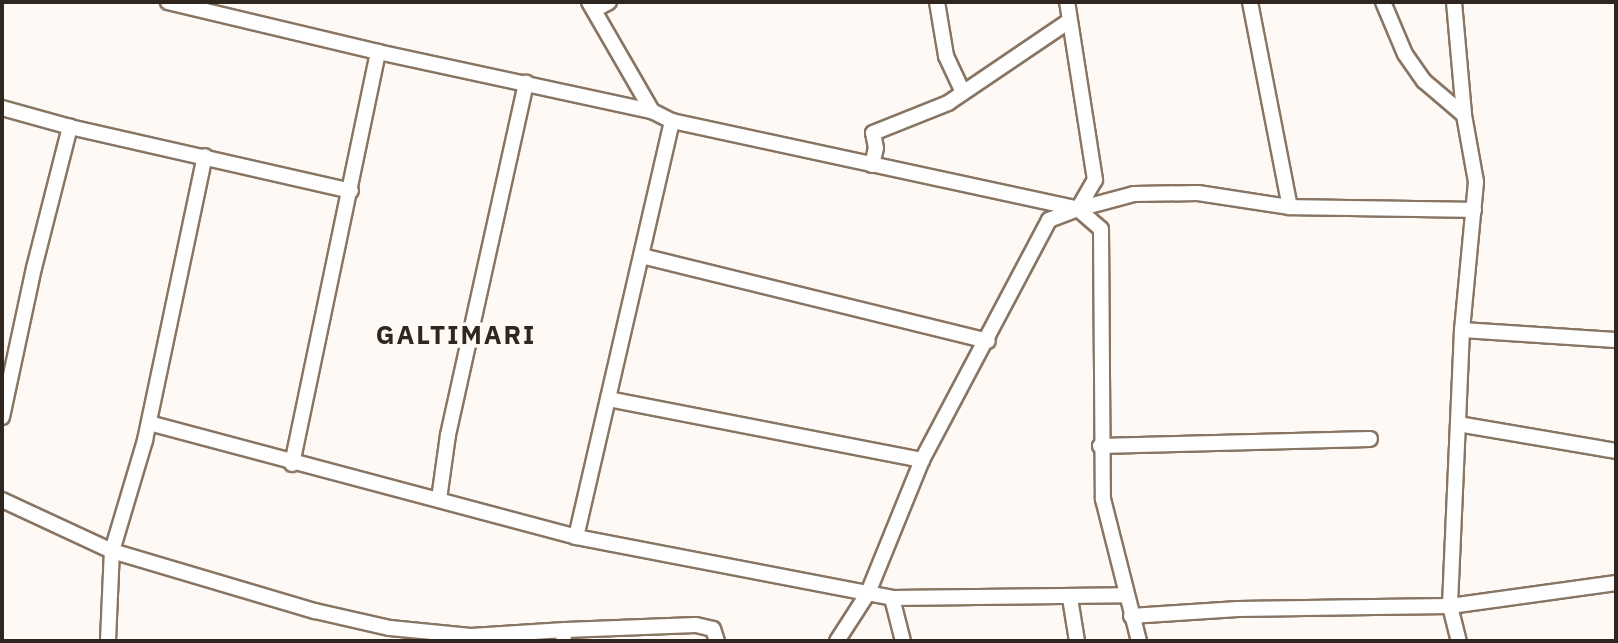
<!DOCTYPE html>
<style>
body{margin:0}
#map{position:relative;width:1618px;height:643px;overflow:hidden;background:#fef9f5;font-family:"IBM Plex Sans",sans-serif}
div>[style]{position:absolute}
.roads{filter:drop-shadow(2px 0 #887563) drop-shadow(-2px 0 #887563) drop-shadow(0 2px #887563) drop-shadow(0 -2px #887563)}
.minor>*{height:14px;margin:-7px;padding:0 7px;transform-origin:7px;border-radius:7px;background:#fff}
span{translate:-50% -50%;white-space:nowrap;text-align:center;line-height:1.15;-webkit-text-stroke:7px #fef9f5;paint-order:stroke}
.district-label{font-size:26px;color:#2e261f;font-weight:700;letter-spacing:2px}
.frame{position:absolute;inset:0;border:4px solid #2e261f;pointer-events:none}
</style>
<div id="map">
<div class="roads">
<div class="minor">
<div style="left:168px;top:2px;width:216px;rotate:13.4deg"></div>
<div style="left:378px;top:52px;width:280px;rotate:12.2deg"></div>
<div style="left:652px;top:111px;width:22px;rotate:27deg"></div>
<div style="left:672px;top:121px;width:415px;rotate:12.2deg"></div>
<div style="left:1078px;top:209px;width:58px;rotate:-15deg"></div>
<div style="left:1134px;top:194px;width:64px;rotate:-0.9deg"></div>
<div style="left:1198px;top:193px;width:93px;rotate:8.7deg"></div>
<div style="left:1290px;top:207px;width:184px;rotate:0.9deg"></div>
<div style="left:589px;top:2px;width:126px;rotate:60deg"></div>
<div style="left:937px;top:2px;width:55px;rotate:80.5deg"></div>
<div style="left:946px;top:56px;width:40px;rotate:65deg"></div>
<div style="left:1250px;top:2px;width:209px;rotate:79deg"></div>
<div style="left:1383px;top:2px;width:56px;rotate:67.1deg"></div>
<div style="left:1405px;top:54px;width:33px;rotate:55deg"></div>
<div style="left:1424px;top:81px;width:52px;rotate:40.4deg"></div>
<div style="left:1454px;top:2px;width:113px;rotate:84.9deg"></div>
<div style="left:1464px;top:115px;width:68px;rotate:79.8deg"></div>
<div style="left:1476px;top:182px;width:149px;rotate:95.4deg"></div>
<div style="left:1462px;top:330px;width:276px;rotate:92.5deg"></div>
<div style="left:1450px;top:606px;width:36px;rotate:76deg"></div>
<div style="left:594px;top:10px;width:17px;rotate:-28deg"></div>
<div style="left:2px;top:108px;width:71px;rotate:15.6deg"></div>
<div style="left:70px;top:127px;width:288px;rotate:12.8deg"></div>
<div style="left:872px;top:165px;width:17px;rotate:-77deg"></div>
<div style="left:876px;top:148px;width:15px;rotate:-101deg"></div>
<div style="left:873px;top:133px;width:81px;rotate:-21.8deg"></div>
<div style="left:948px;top:103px;width:146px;rotate:-34.1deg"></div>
<div style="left:1078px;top:209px;width:30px;rotate:41deg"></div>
<div style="left:1101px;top:229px;width:270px;rotate:89.6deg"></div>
<div style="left:1103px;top:499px;width:146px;rotate:75.8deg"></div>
<div style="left:642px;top:256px;width:356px;rotate:13.8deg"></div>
<div style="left:1462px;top:330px;width:154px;rotate:3.7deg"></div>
<div style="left:608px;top:399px;width:320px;rotate:11deg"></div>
<div style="left:2px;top:417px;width:152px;rotate:-77.9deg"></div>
<div style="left:34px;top:268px;width:146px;rotate:-75.7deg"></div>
<div style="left:149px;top:423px;width:442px;rotate:14.9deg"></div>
<div style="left:576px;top:537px;width:322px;rotate:10.9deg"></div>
<div style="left:892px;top:598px;width:234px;rotate:-0.7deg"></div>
<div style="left:1458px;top:424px;width:160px;rotate:9.7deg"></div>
<div style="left:1100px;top:446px;width:270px;rotate:-1.5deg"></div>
<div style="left:292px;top:464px;width:421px;rotate:-78.2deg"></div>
<div style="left:439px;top:499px;width:65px;rotate:-82deg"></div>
<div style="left:448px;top:435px;width:361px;rotate:-77.5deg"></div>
<div style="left:2px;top:500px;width:121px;rotate:24.9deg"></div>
<div style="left:112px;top:551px;width:212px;rotate:16.5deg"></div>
<div style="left:315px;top:611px;width:77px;rotate:12.8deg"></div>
<div style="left:390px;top:628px;width:81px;rotate:5.6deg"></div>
<div style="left:471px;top:636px;width:94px;rotate:-3.7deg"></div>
<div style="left:565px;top:630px;width:11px;rotate:100deg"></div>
<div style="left:576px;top:537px;width:427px;rotate:-77deg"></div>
<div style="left:892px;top:598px;width:44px;rotate:75.7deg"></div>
<div style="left:1070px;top:598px;width:44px;rotate:80.8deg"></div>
<div style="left:1131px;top:616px;width:107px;rotate:-3.7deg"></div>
<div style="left:1238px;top:609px;width:212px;rotate:-0.8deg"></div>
<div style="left:1450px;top:606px;width:168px;rotate:-7.9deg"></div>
<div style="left:565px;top:630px;width:131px;rotate:-2.2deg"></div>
<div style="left:696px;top:625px;width:17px;rotate:13deg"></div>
<div style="left:713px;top:629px;width:13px;rotate:72deg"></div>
<div style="left:108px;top:641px;width:90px;rotate:-87.5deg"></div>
<div style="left:112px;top:551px;width:116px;rotate:-73.4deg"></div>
<div style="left:145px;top:440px;width:290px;rotate:-78.1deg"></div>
<div style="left:837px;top:641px;width:57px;rotate:-57.1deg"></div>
<div style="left:868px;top:593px;width:144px;rotate:-67.9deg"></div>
<div style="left:922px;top:460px;width:272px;rotate:-62.1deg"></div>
<div style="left:1049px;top:220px;width:31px;rotate:-21deg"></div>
<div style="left:1078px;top:209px;width:34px;rotate:-60deg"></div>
<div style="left:1095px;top:180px;width:180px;rotate:-98.9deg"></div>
</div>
</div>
<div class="district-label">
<span style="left:456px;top:335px">GALTIMARI</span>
</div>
<div class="frame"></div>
</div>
